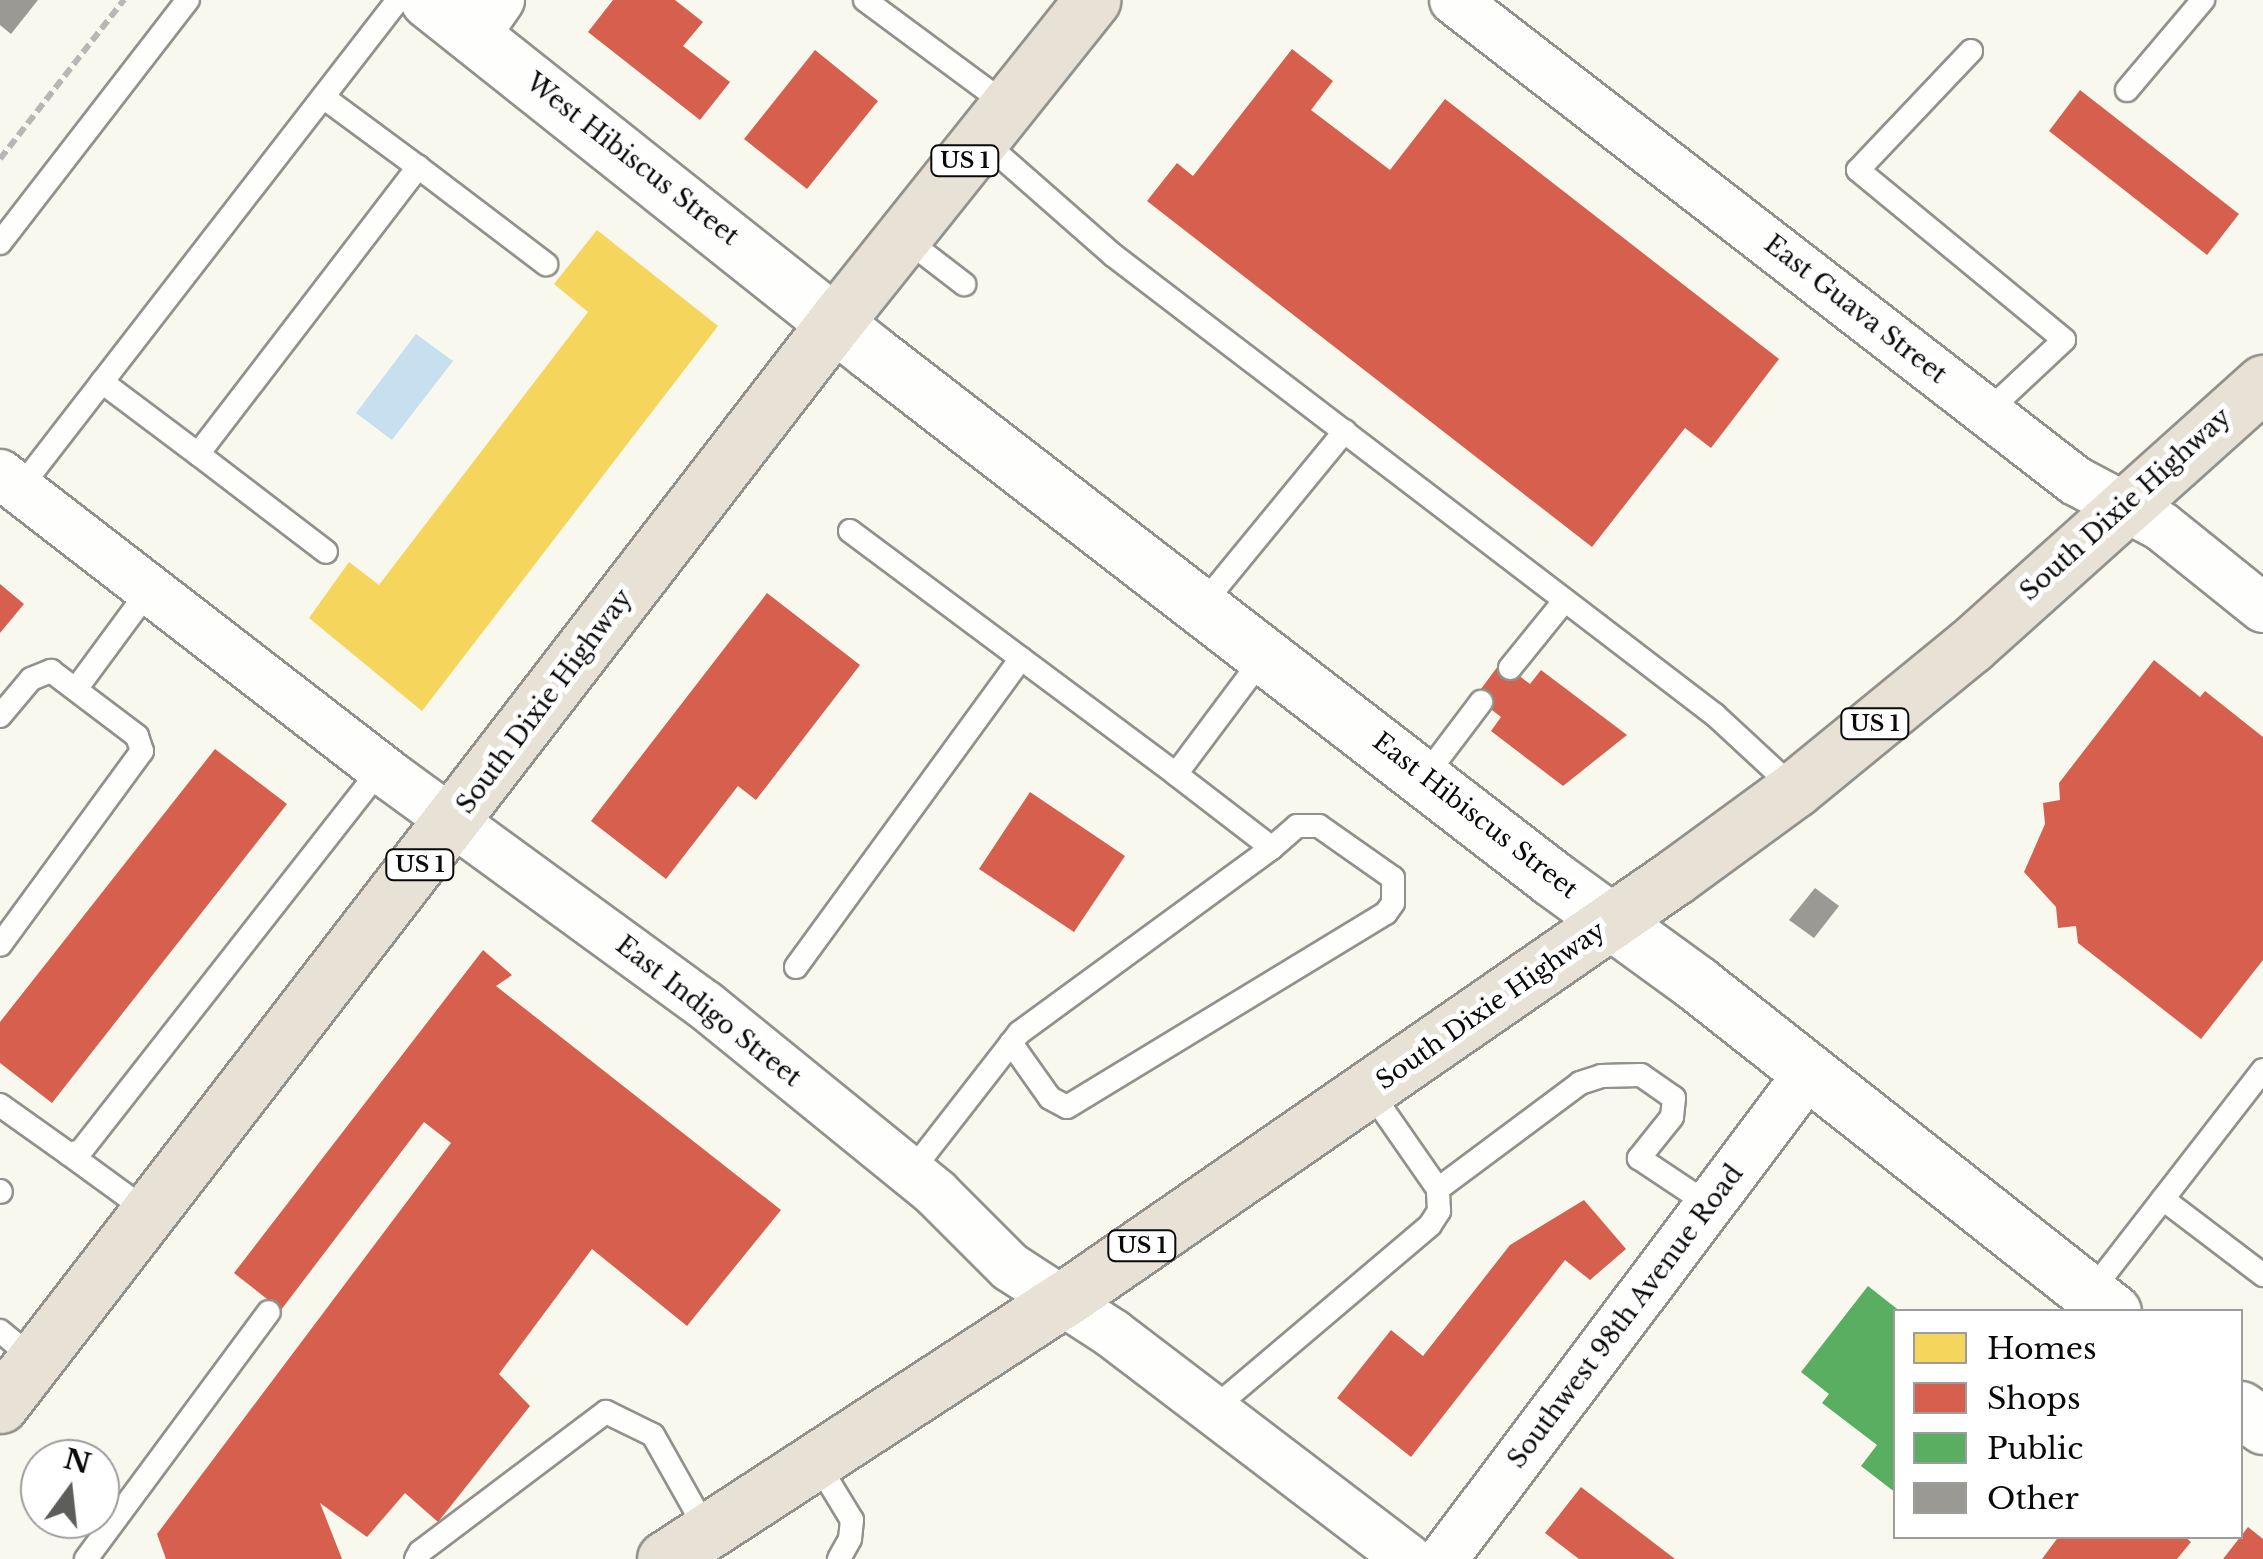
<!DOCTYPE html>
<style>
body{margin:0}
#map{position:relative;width:2263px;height:1559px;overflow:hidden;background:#f8f8ee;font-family:"Libre Baskerville",serif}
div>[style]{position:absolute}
.water>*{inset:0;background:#c7dfef}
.homes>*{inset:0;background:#f6d55c}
.shops>*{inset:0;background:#d6604d}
.public>*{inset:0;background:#5aae61}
.building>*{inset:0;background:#9a9994}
.path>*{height:6px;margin-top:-3px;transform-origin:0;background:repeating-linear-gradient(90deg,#b7b7b5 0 10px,transparent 0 15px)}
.roads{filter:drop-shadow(2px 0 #91918d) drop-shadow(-2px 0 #91918d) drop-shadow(0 2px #91918d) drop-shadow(0 -2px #91918d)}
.service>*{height:22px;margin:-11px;padding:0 11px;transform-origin:11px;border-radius:11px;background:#fefefc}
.minor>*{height:48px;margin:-24px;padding:0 24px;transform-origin:24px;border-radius:24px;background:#fefefc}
.tertiary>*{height:55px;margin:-27.5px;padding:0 27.5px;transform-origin:27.5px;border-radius:27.5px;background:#fefefc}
.trunk>*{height:55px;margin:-27.5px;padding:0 27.5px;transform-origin:27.5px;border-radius:27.5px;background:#e8e2d6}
span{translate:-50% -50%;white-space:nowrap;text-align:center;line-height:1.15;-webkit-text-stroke:10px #fff;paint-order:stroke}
.shield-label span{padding:2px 8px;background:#fff;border:2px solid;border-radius:8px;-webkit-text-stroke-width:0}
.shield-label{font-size:22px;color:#0a0a0a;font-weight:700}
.street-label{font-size:25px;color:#0a0a0a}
.legend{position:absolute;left:1893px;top:1309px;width:350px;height:230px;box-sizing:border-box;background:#fff;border:2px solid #9d9d9d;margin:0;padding:12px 18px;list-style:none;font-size:30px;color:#0a0a0a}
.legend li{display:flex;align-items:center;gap:20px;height:50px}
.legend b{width:50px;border:2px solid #9d9d9d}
.north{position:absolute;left:20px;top:1439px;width:100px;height:100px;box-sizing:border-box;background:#fff;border:2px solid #9d9d9d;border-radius:50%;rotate:15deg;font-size:28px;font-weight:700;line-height:40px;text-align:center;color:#0a0a0a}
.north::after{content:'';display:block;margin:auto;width:35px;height:45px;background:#5d5d5a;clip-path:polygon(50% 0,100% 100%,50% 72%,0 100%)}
</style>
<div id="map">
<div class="water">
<div style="clip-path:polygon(416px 334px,453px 361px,392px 440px,356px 413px)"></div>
</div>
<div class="homes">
<div style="clip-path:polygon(597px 230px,718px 326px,422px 711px,309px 618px,349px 562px,379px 585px,588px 312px,554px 284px)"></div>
</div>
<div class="shops">
<div style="clip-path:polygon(613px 0,675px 0,703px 22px,683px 46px,730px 82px,700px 120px,588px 32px)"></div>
<div style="clip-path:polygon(1292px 49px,1333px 81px,1311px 110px,1390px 170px,1445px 99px,1779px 359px,1711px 448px,1685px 428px,1592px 547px,1147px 201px,1177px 163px,1193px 176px)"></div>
<div style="clip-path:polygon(815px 50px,878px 101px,807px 189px,744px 139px)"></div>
<div style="clip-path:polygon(2080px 90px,2239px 214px,2207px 255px,2049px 131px)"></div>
<div style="clip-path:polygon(0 584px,24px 604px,0 633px)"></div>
<div style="clip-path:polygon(767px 593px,860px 665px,756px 800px,738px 786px,666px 879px,591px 821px)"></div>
<div style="clip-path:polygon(2154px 660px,2200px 697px,2205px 691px,2263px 737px,2263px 960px,2201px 1039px,2078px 943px,2076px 926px,2058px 928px,2056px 907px,2024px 872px,2045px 824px,2043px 803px,2060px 800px,2059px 783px)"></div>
<div style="clip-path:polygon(1501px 662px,1530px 684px,1541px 670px,1627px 735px,1563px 786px,1491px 731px,1501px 717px,1475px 697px)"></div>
<div style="clip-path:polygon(215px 749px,287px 804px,52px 1103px,0 1063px,0 1022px)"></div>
<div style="clip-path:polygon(1030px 792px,1125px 856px,1074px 932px,979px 869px)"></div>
<div style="clip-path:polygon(483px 950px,512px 975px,496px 986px,781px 1210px,687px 1326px,592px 1249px,499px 1374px,530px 1406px,438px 1522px,405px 1493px,367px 1537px,320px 1503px,342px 1559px,166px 1559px,157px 1534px,451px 1143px,424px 1122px,281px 1310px,234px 1273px)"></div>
<div style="clip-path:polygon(1584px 1200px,1626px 1249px,1590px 1280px,1565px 1260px,1411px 1457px,1337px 1398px,1391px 1330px,1423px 1356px,1510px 1245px)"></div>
<div style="clip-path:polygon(1581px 1487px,1675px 1559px,1579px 1559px,1545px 1533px)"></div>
<div style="clip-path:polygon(2248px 1527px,2263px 1539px,2263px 1559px,2223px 1559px)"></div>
<div style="clip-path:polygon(2059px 1536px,2184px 1536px,2191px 1542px,2177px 1559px,2042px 1559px)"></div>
</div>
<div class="public">
<div style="clip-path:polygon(1868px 1286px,1901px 1312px,1896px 1312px,1896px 1493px,1861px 1466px,1877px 1445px,1822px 1403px,1829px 1394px,1801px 1372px)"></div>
</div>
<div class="building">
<div style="clip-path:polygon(0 0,38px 0,11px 34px,0 25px)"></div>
<div style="clip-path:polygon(1815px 888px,1839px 906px,1814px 938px,1789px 920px)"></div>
</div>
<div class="path">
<div style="left:0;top:159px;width:202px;rotate:-52.1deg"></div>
</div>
<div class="roads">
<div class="service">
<div style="left:865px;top:0;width:178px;rotate:36.5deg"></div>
<div style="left:1971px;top:51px;width:164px;rotate:133.5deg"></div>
<div style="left:1858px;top:170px;width:267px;rotate:39.5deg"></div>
<div style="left:2064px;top:340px;width:105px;rotate:136.9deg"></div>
<div style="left:2127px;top:90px;width:118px;rotate:-49.8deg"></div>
<div style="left:982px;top:140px;width:174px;rotate:41.3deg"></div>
<div style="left:1113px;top:255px;width:758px;rotate:37.38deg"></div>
<div style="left:1715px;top:715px;width:109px;rotate:42.8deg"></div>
<div style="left:418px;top:167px;width:161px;rotate:37.2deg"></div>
<div style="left:904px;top:238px;width:76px;rotate:37.5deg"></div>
<div style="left:0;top:243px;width:307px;rotate:-52.3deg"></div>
<div style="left:102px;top:382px;width:120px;rotate:36.9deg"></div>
<div style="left:198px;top:454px;width:362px;rotate:-52.5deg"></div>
<div style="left:418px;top:167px;width:118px;rotate:-143.6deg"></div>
<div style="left:198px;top:454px;width:161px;rotate:37.4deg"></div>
<div style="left:20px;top:488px;width:617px;rotate:-52.24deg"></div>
<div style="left:850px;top:531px;width:407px;rotate:36.7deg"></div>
<div style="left:1202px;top:605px;width:225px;rotate:-50.6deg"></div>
<div style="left:1510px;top:668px;width:87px;rotate:-51deg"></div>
<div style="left:76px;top:689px;width:123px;rotate:-53.6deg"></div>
<div style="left:0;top:716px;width:48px;rotate:-50deg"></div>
<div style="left:31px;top:679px;width:22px;rotate:-22deg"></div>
<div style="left:51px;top:671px;width:108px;rotate:37.1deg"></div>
<div style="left:137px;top:736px;width:16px;rotate:72deg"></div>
<div style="left:142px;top:751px;width:240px;rotate:126.2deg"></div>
<div style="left:1425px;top:776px;width:93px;rotate:-52.9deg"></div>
<div style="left:796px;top:967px;width:382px;rotate:-53.9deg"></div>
<div style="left:1011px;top:1043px;width:67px;rotate:54.7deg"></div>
<div style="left:1050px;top:1098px;width:19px;rotate:28deg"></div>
<div style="left:1067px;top:1107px;width:373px;rotate:-31.3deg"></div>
<div style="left:1386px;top:913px;width:12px;rotate:-55deg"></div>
<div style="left:1393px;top:903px;width:25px;rotate:-90deg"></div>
<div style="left:1393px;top:878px;width:90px;rotate:-144.9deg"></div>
<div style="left:1319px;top:826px;width:22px;rotate:180deg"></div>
<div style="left:1297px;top:826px;width:33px;rotate:139deg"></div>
<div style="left:0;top:1105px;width:85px;rotate:35.4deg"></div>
<div style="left:69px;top:1154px;width:12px;rotate:-14deg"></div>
<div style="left:81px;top:1151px;width:487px;rotate:-51.9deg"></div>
<div style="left:69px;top:1154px;width:100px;rotate:36.1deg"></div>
<div style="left:910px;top:1173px;width:177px;rotate:-52.1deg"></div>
<div style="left:1019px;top:1033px;width:313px;rotate:-36.2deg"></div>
<div style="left:1272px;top:848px;width:121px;rotate:-142.4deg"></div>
<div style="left:1176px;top:774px;width:149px;rotate:-53.2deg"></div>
<div style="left:1438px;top:1189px;width:177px;rotate:-36.7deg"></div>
<div style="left:1580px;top:1083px;width:22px;rotate:-18deg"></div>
<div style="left:1601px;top:1076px;width:40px;rotate:-1.4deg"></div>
<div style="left:1641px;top:1075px;width:40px;rotate:34.9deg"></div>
<div style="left:1674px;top:1098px;width:19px;rotate:96deg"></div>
<div style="left:1672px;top:1117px;width:53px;rotate:128.8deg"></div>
<div style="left:1639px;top:1158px;width:87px;rotate:33.7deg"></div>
<div style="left:0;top:1191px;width:1px;rotate:45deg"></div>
<div style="left:2163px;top:1199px;width:126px;rotate:37.2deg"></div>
<div style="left:2090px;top:1293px;width:282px;rotate:-52.2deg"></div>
<div style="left:0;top:1331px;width:45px;rotate:39.6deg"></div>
<div style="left:1212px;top:1410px;width:286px;rotate:-40.3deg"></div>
<div style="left:1430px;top:1225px;width:17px;rotate:-57deg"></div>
<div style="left:1439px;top:1211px;width:22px;rotate:-93deg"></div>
<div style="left:1438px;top:1189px;width:119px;rotate:-124.8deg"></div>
<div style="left:816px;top:1461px;width:69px;rotate:58.6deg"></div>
<div style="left:852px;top:1520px;width:19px;rotate:96deg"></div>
<div style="left:850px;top:1539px;width:23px;rotate:119deg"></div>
<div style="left:86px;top:1559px;width:307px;rotate:-53.5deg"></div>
<div style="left:416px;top:1559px;width:8px;rotate:-60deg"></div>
<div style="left:420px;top:1552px;width:233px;rotate:-37deg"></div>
<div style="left:606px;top:1412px;width:52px;rotate:26.1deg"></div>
<div style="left:653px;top:1435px;width:110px;rotate:60.6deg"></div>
</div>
<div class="minor">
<div style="left:1454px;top:0;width:786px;rotate:37.72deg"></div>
<div style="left:2076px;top:481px;width:96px;rotate:27.9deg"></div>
<div style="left:2161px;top:526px;width:131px;rotate:38.8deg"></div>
<div style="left:475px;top:36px;width:44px;rotate:-55.2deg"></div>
<div style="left:0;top:474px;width:495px;rotate:37.7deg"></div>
<div style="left:392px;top:777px;width:387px;rotate:36.1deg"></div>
<div style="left:705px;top:1005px;width:298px;rotate:39.1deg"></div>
<div style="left:936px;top:1193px;width:105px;rotate:45deg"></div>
<div style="left:1010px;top:1267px;width:123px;rotate:33deg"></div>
<div style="left:1113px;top:1334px;width:371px;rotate:37.3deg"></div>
<div style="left:1443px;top:1559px;width:607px;rotate:-53.04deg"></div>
</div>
<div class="tertiary">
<div style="left:428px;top:0;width:567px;rotate:38.49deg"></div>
<div style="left:872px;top:353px;width:860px;rotate:37.68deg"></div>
<div style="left:1553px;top:879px;width:177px;rotate:36deg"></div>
<div style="left:1696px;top:983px;width:531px;rotate:38.27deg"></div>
<div style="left:2240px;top:1409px;width:29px;rotate:36deg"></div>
</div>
<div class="trunk">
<div style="left:0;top:1405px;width:1369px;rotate:-52.36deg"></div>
<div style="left:836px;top:321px;width:411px;rotate:-51.4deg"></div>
<div style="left:665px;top:1559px;width:475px;rotate:-33.1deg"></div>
<div style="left:1063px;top:1300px;width:745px;rotate:-34.67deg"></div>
<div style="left:1676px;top:876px;width:147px;rotate:-36.2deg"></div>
<div style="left:1795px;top:789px;width:226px;rotate:-39.3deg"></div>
<div style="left:1970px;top:646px;width:394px;rotate:-41.9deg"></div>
</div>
</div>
<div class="shield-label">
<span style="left:965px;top:161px">US 1</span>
<span style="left:1875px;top:724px">US 1</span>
<span style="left:420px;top:865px">US 1</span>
<span style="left:1142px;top:1246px">US 1</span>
</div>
<div class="street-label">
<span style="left:632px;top:160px;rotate:38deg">West Hibiscus Street</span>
<span style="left:1855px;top:310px;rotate:38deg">East Guava Street</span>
<span style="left:2126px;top:505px;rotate:-42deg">South Dixie Highway</span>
<span style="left:545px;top:702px;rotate:-53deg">South Dixie Highway</span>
<span style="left:1475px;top:816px;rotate:38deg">East Hibiscus Street</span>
<span style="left:1491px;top:1006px;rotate:-35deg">South Dixie Highway</span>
<span style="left:708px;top:1012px;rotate:38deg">East Indigo Street</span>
<span style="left:1626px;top:1317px;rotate:-53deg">Southwest 98th Avenue Road</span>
</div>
<ul class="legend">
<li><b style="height:28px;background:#f6d55c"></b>Homes</li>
<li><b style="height:28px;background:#d6604d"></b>Shops</li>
<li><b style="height:28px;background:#5aae61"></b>Public</li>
<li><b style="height:28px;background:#9a9994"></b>Other</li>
</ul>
<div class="north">N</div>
</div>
